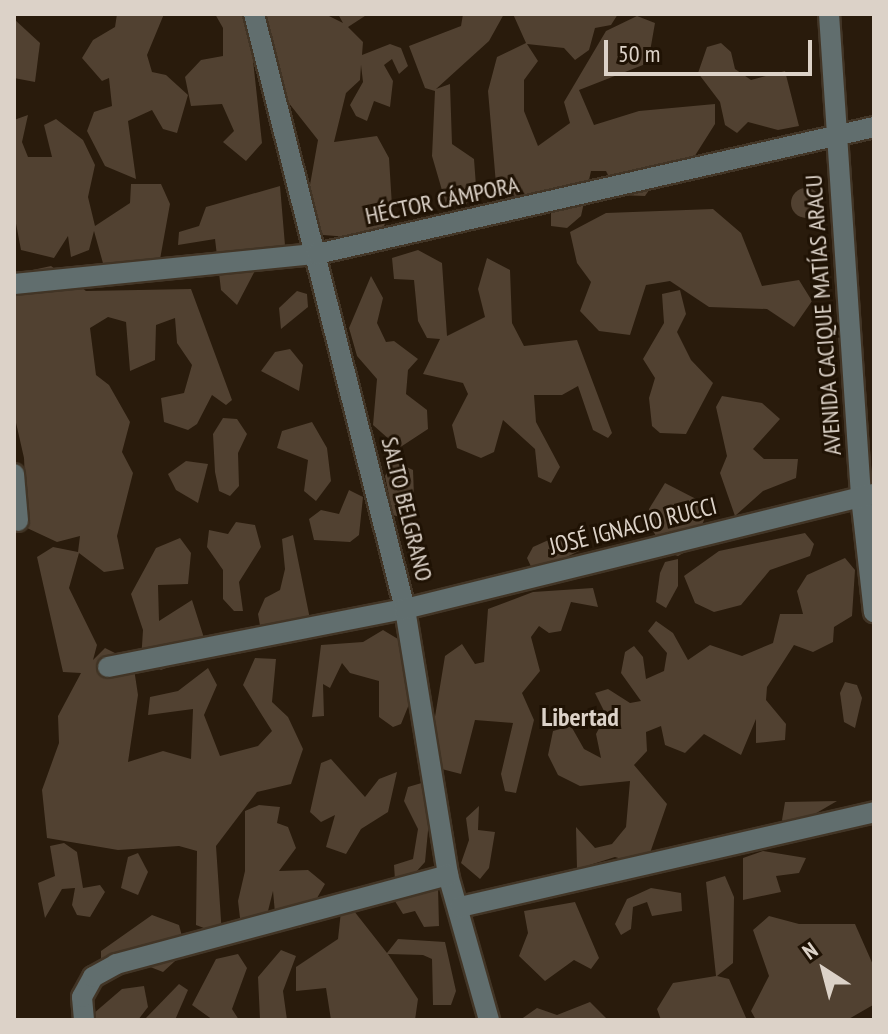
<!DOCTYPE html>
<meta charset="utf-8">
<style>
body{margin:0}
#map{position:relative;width:888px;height:1034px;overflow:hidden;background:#291b0c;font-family:"PT Sans Narrow",sans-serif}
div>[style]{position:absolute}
.green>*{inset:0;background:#514131}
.round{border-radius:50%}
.roads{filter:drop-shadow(2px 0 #423526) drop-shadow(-2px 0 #423526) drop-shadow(0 2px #423526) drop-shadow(0 -2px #423526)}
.minor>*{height:20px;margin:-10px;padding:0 10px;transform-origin:10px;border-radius:10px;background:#616e6e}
span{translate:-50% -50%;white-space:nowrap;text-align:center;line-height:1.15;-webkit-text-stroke:6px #1f1204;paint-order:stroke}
.street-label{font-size:24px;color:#dcd2c8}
.neighbourhood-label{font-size:26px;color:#dcd2c8;font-weight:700}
.frame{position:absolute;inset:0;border:16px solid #dcd2c8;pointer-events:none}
.north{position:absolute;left:784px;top:930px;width:80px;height:80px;-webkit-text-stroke:6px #1f1204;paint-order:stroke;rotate:324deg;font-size:22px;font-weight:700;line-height:32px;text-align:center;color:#dcd2c8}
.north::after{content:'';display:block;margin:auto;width:28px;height:36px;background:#dcd2c8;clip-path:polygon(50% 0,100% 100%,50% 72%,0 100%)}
.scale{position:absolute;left:604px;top:40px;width:208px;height:36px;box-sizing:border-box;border:4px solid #dcd2c8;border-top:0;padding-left:10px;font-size:24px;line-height:28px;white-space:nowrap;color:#dcd2c8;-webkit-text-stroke:6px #1f1204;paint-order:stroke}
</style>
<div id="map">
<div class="green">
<div style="clip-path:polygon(117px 14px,164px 14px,147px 55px,152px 72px,166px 75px,188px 95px,177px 133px,163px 129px,152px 110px,128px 121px,136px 179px,105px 166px,87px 131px,94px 112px,112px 106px,109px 78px,102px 81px,82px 58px,93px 40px,115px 27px)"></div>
<div style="clip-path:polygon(215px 14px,248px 14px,262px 143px,246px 161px,223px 142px,234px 131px,222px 104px,191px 106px,185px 77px,201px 60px,223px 56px,223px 28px)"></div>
<div style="clip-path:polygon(263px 14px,325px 14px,343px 23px,338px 14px,368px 14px,348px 27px,363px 42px,362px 55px,390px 44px,401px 48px,408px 66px,399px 74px,392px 59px,384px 65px,393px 81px,390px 107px,374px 101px,367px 121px,356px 116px,350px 105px,363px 82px,361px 65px,360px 80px,346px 93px,334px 142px,377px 136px,389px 158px,392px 206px,384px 226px,362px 238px,323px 235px,308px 196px,318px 140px,288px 102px)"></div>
<div style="clip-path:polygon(463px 14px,504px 14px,489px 41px,436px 89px,450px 84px,452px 144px,474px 159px,476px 186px,466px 205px,446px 204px,432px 156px,435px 91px,425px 88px,409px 46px,461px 26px)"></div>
<div style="clip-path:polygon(513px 14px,618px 14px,611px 25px,595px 28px,589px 50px,575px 60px,564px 48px,527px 44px,538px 61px,524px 80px,524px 111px,538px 146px,570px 123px,564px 102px,606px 31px,637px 16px,655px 23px,648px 63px,579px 90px,594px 125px,639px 111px,715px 104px,715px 124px,684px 173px,669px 161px,645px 196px,618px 195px,606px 171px,591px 171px,581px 216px,567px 228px,551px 226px,551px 189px,514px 206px,496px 184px,488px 91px,497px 57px,526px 43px)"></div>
<div style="clip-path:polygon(14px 19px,40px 43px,35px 82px,14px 78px)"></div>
<div style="clip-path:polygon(721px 43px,731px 52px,735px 69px,751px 80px,785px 71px,799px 126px,778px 130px,748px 122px,737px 133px,725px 125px,720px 102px,698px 73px,707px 47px)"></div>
<div style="clip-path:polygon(28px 115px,22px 142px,28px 157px,52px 157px,44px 125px,56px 119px,83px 140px,95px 165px,88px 197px,95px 226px,130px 203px,131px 184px,161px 184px,170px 204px,159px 265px,106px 274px,94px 231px,89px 250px,71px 257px,68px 236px,54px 258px,21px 250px,14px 213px,14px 120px)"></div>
<div style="clip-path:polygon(280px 186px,286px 257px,259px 263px,237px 305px,221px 290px,215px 239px,178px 245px,179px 232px,199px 226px,206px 207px)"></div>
<div class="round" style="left:791px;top:188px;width:30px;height:30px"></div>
<div style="clip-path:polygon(713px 209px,741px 233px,762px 286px,799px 280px,812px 301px,794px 327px,767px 309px,709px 307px,670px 281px,646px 285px,630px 335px,599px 331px,580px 311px,591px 282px,577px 263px,570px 232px,606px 213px)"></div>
<div style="clip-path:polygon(418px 250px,442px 263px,447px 336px,485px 317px,478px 289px,487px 258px,510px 270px,512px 323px,524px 346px,577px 340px,612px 433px,608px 438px,593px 430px,578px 386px,562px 395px,534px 395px,536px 422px,560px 467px,551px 483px,538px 477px,535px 449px,503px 420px,494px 452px,481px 458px,457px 448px,452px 425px,468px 394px,463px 383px,423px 374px,440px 339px,427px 338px,418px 321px,414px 280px,394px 279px,392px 258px)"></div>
<div style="clip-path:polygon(51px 266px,86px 291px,191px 289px,232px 400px,226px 405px,212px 395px,197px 424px,188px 430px,164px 422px,161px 398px,184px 393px,192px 365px,177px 343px,175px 318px,156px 325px,155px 360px,130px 371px,126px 322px,108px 317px,90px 328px,96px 375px,109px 385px,130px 422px,122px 452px,133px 473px,117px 536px,124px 569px,104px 572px,79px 553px,69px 588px,97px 645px,93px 660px,105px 648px,133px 662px,138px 695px,128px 762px,163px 751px,191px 759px,193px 709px,148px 715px,150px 697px,178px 691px,208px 668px,217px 685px,204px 715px,220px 756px,258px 746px,272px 731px,243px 685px,255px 658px,276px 659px,272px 702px,288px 717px,303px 749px,291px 784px,257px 792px,216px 846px,222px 935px,196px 925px,197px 851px,179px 846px,118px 850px,47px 838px,42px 790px,59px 743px,58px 716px,81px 673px,63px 672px,37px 557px,53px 547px,78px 552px,80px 536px,57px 542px,27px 528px,24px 458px,14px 414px,14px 274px)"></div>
<div style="clip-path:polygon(371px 276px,383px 298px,377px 323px,386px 342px,394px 341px,418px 359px,408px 370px,406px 394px,427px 410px,428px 429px,399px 448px,373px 425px,377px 379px,357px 356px,349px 328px)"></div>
<div style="clip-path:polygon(680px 290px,686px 314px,677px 332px,691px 360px,713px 383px,686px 434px,660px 433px,652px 426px,649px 398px,655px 378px,643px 359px,664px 323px,662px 294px)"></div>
<div style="clip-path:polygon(297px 291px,307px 294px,308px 307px,281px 329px,279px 308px)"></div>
<div style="clip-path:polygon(290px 349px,303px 365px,299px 391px,261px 371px,275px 352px)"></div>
<div style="clip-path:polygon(722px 396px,762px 403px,780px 419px,753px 449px,764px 459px,798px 459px,796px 478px,763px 491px,735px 516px,720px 473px,727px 456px,716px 407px)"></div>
<div style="clip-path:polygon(223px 418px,237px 419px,247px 434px,238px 453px,239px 486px,230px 496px,219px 491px,215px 472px,213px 434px)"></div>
<div style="clip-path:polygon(312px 422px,327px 448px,331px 481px,316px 501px,304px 491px,308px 460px,277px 448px,282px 431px)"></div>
<div style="clip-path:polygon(186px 461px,208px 464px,198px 503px,176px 490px,168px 474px)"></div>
<div style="clip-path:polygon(394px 461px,413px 470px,414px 497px,406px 519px,393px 515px,385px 476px)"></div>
<div style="clip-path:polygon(665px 483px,700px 501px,704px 520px,694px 547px,678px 556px,665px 552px,652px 529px,649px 509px)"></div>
<div style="clip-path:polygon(349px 490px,363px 497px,359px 535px,350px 542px,314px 540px,309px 519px,321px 510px,339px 514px)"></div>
<div style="clip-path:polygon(236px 522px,255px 525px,261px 547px,239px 582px,243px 611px,234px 611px,223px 599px,223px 570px,207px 547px,209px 530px,228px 534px)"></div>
<div style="clip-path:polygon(564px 533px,579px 551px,534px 573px,527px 558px,533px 547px)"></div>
<div style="clip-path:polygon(805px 533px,814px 544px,810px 556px,770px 570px,741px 605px,714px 612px,695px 603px,684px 576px,719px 551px)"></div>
<div style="clip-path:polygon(293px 535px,311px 624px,262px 637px,258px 614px,265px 598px,280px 590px,285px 569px,282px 539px)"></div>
<div style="clip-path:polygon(180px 538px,191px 553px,188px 584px,158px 585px,159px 621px,192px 600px,205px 641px,189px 659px,161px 670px,141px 661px,143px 630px,131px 594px,156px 548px)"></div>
<div style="clip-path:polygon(845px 558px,855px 570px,852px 616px,834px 627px,833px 642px,813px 652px,794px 645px,767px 687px,766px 700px,786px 724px,785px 740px,756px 743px,756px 719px,741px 755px,704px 734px,685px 753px,665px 745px,661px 726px,646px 732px,647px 751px,634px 765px,667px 804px,649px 856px,638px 864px,615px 857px,577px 869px,576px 827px,595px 848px,612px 844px,626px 827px,630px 781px,580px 786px,558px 775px,548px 755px,553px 731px,571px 726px,584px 749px,601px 758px,596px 734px,606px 715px,595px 693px,608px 689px,630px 703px,641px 701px,621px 673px,625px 652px,634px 646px,643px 657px,646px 679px,664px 671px,667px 653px,648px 631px,656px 621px,673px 633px,688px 660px,710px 645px,742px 656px,773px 643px,780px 614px,803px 614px,797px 591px,807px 575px)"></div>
<div style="clip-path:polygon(678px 559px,678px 586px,666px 608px,656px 602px,660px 573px,665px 562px)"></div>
<div style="clip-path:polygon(593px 588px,598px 607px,571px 602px,561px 631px,549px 633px,539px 626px,531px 637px,540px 671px,522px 693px,534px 720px,516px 793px,505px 791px,501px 774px,513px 723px,475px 720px,461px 774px,434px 767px,431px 741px,445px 656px,462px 644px,475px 664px,484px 662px,488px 609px,533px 592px)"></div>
<div style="clip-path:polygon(383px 630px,403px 642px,412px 697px,401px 724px,393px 727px,379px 717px,379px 681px,350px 673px,342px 663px,330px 688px,323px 684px,324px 716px,312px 717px,321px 645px,363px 642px)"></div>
<div style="clip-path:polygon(845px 682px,857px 685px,862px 698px,855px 728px,844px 722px,840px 693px)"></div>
<div style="clip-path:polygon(331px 759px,365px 797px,379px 779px,397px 772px,388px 812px,361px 829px,346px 854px,326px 847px,335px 815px,321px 822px,310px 812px,321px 763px)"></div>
<div style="clip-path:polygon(425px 782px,431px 800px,425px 862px,407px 882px,395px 880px,394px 865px,413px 859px,418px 829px,404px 801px,408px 787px)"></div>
<div style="clip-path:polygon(837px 801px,789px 829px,782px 820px,785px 802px)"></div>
<div style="clip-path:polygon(259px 805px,280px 807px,277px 823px,288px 827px,296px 848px,279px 871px,308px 870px,325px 884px,300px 928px,276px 924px,273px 891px,265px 923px,242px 935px,238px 901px,245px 871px,245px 811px)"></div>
<div style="clip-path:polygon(479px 806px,478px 830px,495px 832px,489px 868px,480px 879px,461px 863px,469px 840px,466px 818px)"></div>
<div style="clip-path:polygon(64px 843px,77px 852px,83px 888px,100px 885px,105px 892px,90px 917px,77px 915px,72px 905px,75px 888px,62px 889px,45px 918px,38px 883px,55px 876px,50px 846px)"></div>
<div style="clip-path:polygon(763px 851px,806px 858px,799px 873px,776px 876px,781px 892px,743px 900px,743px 858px)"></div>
<div style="clip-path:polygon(138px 853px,148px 872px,138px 895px,121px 888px,128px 857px)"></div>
<div style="clip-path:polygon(725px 876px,734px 897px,733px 963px,717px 976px,729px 979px,747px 1020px,661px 1020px,657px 1009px,673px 983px,716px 976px,706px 882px)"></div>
<div style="clip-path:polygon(438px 887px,439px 926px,424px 927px,415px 911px,403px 914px,393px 898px)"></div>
<div style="clip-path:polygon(651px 888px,681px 893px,682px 911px,652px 916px,647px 902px,633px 907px,631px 929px,621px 935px,615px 924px,627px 899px)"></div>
<div style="clip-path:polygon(575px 902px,599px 958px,591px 969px,574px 960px,545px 981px,519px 956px,528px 933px,524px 911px)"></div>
<div style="clip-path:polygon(341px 911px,354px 911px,387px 953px,398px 939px,445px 942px,456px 991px,451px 1005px,433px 1005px,432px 959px,423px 955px,388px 954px,418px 999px,415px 1020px,331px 1020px,326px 988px,296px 991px,296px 967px,338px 939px)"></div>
<div style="clip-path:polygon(152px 915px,179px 925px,186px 951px,163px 972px,135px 961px,123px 975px,101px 972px,101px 951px)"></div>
<div style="clip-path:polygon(769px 916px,799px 924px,855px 924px,874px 967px,873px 1005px,847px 1020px,756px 1020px,751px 1011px,769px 976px,753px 930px)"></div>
<div style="clip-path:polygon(281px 950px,296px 956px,283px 991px,287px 1020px,260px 1020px,258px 977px)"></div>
<div style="clip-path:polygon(238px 954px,247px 968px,232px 1009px,239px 1020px,213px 1020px,192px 1005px,216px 959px)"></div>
<div style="clip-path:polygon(179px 984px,188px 990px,175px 1020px,144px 1020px)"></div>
<div style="clip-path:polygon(144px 986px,148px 1007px,138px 1020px,86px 1020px,122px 989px)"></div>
<div style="clip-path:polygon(590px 1002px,608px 1020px,520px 1020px,537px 1008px,557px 1015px)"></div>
</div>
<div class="roads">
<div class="minor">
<div style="left:254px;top:14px;width:614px;rotate:75.76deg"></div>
<div style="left:405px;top:609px;width:269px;rotate:80.8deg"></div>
<div style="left:448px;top:875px;width:151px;rotate:74.2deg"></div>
<div style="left:829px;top:14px;width:484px;rotate:86.2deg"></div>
<div style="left:861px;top:497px;width:116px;rotate:83.6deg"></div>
<div style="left:14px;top:284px;width:304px;rotate:-5.7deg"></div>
<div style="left:317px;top:254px;width:571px;rotate:-12.84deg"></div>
<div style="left:14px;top:474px;width:47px;rotate:85.1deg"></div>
<div style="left:108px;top:667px;width:303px;rotate:-11.1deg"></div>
<div style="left:405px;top:609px;width:483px;rotate:-13.8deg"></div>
<div style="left:460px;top:907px;width:425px;rotate:-12.9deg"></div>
<div style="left:84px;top:1020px;width:23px;rotate:-95deg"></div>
<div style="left:82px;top:997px;width:23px;rotate:-61deg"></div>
<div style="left:93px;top:977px;width:26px;rotate:-29deg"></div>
<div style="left:116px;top:964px;width:344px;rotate:-15deg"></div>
</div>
</div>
<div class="street-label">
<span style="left:442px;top:200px;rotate:-12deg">HÉCTOR CÁMPORA</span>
<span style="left:823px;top:315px;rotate:-94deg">AVENIDA CACIQUE MATÍAS ARACU</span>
<span style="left:407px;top:509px;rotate:76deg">SALTO BELGRANO</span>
<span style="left:633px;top:526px;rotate:-14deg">JOSÉ IGNACIO RUCCI</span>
</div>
<div class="neighbourhood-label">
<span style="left:580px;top:717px">Libertad</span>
</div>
<div class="frame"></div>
<div class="north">N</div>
<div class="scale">50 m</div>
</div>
